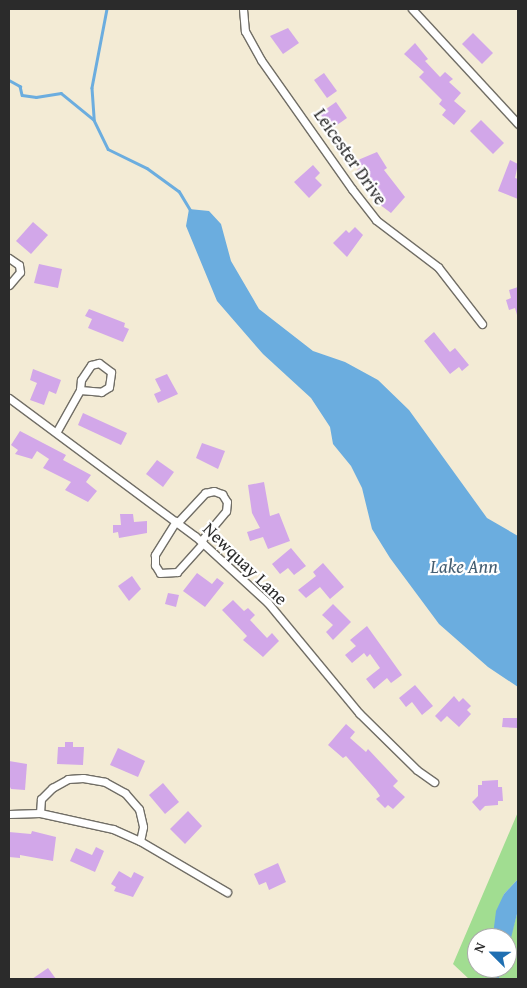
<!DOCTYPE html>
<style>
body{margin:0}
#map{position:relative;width:527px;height:988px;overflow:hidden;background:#f3ebd5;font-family:"Gentium Book Plus",serif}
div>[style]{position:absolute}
.green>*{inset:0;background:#a1dd91}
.water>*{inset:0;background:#6baddf}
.stream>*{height:2.5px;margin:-1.25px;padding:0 1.25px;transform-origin:1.25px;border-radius:1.25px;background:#6baddf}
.building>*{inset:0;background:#d2a7e9}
.roads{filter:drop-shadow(1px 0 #716e66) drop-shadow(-1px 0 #716e66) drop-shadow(0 1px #716e66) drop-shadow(0 -1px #716e66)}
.street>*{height:7px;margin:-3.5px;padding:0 3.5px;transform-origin:3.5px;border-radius:3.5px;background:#fff}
span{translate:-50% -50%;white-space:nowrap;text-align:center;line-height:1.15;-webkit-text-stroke:4.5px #fff;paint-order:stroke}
.street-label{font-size:18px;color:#2b2b2b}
.water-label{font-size:19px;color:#455f73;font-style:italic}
.frame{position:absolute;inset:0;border:10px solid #2b2b2b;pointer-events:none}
.north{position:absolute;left:467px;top:928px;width:50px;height:50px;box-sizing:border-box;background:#fff;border:1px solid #aaa;border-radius:50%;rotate:293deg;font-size:14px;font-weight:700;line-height:20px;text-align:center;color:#2b2b2b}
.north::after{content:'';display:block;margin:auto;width:18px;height:22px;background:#1f6fb2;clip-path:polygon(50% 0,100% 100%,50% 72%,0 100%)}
</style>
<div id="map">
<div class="green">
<div style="clip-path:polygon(518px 812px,518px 879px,504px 894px,492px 938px,477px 938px,477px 968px,507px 968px,507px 950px,518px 910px,518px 979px,469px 979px,453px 964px)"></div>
</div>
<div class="water">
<div style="clip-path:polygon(189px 209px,209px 211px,221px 224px,231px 261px,259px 309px,313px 351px,345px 362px,378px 380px,409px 410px,487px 518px,518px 536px,518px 687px,488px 667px,439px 624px,390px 558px,372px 529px,362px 488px,351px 466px,333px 444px,330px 427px,311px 398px,263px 354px,217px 301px,186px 226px)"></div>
<div style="clip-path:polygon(518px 879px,518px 910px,508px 950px,507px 938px,492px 938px,493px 935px,496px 911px,504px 894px)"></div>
</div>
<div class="stream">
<div style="left:107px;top:9px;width:80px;rotate:100.8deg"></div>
<div style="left:92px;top:88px;width:32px;rotate:86deg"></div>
<div style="left:94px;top:120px;width:32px;rotate:64deg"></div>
<div style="left:108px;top:149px;width:43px;rotate:26deg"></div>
<div style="left:147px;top:168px;width:39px;rotate:36deg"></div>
<div style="left:179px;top:191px;width:23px;rotate:59deg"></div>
<div style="left:9px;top:80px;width:13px;rotate:29deg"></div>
<div style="left:20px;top:86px;width:9px;rotate:77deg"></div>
<div style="left:22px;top:95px;width:14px;rotate:8deg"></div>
<div style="left:36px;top:97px;width:25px;rotate:-9deg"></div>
<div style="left:61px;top:93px;width:41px;rotate:39.1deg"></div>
<div style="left:497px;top:979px;width:11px;rotate:-90deg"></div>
</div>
<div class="building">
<div style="clip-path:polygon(288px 28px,299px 43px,283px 54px,270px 36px)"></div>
<div style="clip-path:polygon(473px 33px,493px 53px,482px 64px,462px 44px)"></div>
<div style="clip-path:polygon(415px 43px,428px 59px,425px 61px,440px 77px,445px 72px,453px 79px,449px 82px,461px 93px,454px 101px,466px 111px,454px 125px,442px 115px,446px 110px,439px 104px,442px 100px,419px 77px,424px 72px,404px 54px)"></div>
<div style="clip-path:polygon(324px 73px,337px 91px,327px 98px,314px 80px)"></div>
<div style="clip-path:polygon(336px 102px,347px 118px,334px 127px,319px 114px)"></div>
<div style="clip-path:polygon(481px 120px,504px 143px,493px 154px,470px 131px)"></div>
<div style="clip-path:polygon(377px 152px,387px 168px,384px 170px,405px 197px,391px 213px,379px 204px,384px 200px,369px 175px,363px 179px,357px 170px,362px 166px,358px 160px)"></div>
<div style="clip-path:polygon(510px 160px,518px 164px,515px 178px,518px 179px,518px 199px,498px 191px)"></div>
<div style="clip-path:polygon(313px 165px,320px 173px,315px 178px,322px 185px,309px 198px,294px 182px)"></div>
<div style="clip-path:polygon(33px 222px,48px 235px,31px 254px,16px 241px)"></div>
<div style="clip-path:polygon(355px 227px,363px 235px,347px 257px,333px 243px,346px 230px,349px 233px)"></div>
<div style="clip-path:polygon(39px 264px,62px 269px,58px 288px,34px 283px)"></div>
<div style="clip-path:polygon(518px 287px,518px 315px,517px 315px,515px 308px,509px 310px,506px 300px,511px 298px,509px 290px)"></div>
<div style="clip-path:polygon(89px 309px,125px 323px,124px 327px,129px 329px,123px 342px,88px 328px,92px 319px,85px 316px)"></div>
<div style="clip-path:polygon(434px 332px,450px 352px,455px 348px,469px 365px,462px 371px,459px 367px,450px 374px,424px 341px)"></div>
<div style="clip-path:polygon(33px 369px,61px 380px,56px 394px,49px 391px,44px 405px,30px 400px,37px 383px,30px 380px)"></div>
<div style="clip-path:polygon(167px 374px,178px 394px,158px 403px,154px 394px,161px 391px,155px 379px)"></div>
<div style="clip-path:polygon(83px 413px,127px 433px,121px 445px,78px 425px)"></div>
<div style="clip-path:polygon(20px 431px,66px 455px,63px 460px,91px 475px,86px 482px,97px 491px,88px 502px,65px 490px,71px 482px,43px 468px,49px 459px,37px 451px,32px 459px,15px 454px,18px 450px,11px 445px)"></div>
<div style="clip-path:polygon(202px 443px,225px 451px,218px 469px,196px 458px)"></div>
<div style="clip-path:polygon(157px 460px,174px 472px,163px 487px,146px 474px)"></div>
<div style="clip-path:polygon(264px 482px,270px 516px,279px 513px,290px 541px,268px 549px,263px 537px,250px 541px,247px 532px,260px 528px,252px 513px,248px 485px)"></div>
<div style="clip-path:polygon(120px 514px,133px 514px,134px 522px,147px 521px,147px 533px,119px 538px,118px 532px,113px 533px,113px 525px,121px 525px)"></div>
<div style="clip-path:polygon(291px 548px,306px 566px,294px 575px,288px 568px,280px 574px,272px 564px)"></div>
<div style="clip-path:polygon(323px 563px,344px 587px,330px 599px,320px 587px,306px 598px,298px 590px,316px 576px,313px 572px)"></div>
<div style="clip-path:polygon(197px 573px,212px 584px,217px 578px,224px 583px,205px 607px,183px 591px)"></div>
<div style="clip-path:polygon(132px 576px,141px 589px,129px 601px,118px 586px)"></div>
<div style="clip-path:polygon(168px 593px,179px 595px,176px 607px,165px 604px)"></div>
<div style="clip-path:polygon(233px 600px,244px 611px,248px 608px,255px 615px,250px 620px,267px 638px,272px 633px,279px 641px,263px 657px,243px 640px,247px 636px,222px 610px)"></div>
<div style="clip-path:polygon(333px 604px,351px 622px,333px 640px,326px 632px,333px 625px,322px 615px)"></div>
<div style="clip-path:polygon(367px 626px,402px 675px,391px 683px,387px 678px,374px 689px,366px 679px,380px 668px,370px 654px,367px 657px,364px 653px,352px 663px,345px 655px,356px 646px,350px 640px)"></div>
<div style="clip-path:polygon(415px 685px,433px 706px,422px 715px,412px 702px,406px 707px,399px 698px)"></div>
<div style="clip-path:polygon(454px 696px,459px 702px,463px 698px,471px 706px,467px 710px,471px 714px,459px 727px,447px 716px,441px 722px,435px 716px)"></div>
<div style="clip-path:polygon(503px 718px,518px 718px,518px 728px,502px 727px)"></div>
<div style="clip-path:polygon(346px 724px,355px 732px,350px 738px,366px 752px,368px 749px,398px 781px,393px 786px,405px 797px,393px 809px,388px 805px,385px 808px,376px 799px,380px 796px,376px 790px,346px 756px,343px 758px,328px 745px)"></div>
<div style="clip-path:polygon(65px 742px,73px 742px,73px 747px,84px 747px,83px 765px,57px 764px,58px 747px,65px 747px)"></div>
<div style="clip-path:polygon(118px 748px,145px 761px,138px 777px,110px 765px)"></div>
<div style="clip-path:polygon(9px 761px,27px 764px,25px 790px,11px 789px,9px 785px)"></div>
<div style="clip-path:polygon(498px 780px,498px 787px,502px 787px,503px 801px,498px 801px,498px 805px,485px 806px,480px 811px,472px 802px,478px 796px,478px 785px,482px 785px,482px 781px)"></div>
<div style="clip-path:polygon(163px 783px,179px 802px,165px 814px,149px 795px)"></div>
<div style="clip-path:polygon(188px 811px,202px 826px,185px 844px,170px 829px)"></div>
<div style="clip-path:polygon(32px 831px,56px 837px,53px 861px,20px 855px,20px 858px,9px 857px,9px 832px,31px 834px)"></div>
<div style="clip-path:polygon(96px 847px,104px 851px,95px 872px,70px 861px,76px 848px,92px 855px)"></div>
<div style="clip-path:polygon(278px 863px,286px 882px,269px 890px,266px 882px,259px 885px,254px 874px)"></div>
<div style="clip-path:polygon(119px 871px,131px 878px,134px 872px,144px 877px,133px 897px,114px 891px,116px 887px,111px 884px)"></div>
<div style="clip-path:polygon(48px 968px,56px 979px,32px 979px)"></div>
</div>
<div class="roads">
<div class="street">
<div style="left:243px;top:9px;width:22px;rotate:85deg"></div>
<div style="left:245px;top:31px;width:33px;rotate:61deg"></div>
<div style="left:261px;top:60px;width:158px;rotate:54.8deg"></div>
<div style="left:352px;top:189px;width:39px;rotate:52deg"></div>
<div style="left:376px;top:220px;width:78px;rotate:37.2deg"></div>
<div style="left:438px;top:267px;width:72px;rotate:52.3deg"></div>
<div style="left:412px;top:9px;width:156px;rotate:47.3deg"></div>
<div style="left:9px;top:258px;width:12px;rotate:35deg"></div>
<div style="left:19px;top:265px;width:7px;rotate:82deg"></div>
<div style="left:20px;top:272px;width:17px;rotate:130deg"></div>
<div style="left:9px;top:398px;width:232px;rotate:36.6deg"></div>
<div style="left:195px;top:536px;width:99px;rotate:42.5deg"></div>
<div style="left:268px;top:603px;width:143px;rotate:50.4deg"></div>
<div style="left:359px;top:713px;width:81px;rotate:44.5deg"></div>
<div style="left:417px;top:770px;width:21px;rotate:35deg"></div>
<div style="left:57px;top:431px;width:47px;rotate:-60.7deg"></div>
<div style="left:80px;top:390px;width:21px;rotate:5deg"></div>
<div style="left:101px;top:392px;width:9px;rotate:-32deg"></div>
<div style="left:109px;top:387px;width:15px;rotate:-82deg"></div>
<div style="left:111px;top:372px;width:15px;rotate:-143deg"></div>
<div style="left:99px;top:363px;width:8px;rotate:166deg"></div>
<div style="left:91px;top:365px;width:18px;rotate:124deg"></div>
<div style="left:81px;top:380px;width:10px;rotate:96deg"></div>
<div style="left:176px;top:521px;width:40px;rotate:122deg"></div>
<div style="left:155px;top:555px;width:10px;rotate:90deg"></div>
<div style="left:155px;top:565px;width:9px;rotate:58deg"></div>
<div style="left:160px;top:573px;width:17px;rotate:-3deg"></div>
<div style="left:177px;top:572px;width:39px;rotate:-48deg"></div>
<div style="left:178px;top:522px;width:40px;rotate:-47deg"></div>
<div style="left:205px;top:493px;width:9px;rotate:-13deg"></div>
<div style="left:214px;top:491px;width:9px;rotate:21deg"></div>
<div style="left:222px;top:494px;width:9px;rotate:58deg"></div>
<div style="left:227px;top:502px;width:9px;rotate:96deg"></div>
<div style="left:226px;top:511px;width:39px;rotate:130deg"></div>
<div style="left:40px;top:813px;width:14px;rotate:-86deg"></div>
<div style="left:41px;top:799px;width:16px;rotate:-45deg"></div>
<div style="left:52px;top:788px;width:18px;rotate:-29deg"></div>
<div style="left:68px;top:779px;width:15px;rotate:-4deg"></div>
<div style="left:83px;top:778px;width:22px;rotate:10deg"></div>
<div style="left:105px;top:782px;width:23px;rotate:29deg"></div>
<div style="left:125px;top:793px;width:21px;rotate:49deg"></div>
<div style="left:139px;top:809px;width:18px;rotate:77deg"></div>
<div style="left:143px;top:827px;width:14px;rotate:102deg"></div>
<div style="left:9px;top:814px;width:31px;rotate:-2deg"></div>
<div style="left:40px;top:813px;width:75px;rotate:12.4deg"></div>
<div style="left:113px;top:829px;width:30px;rotate:24deg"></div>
<div style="left:140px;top:841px;width:101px;rotate:30.4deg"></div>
</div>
</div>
<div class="street-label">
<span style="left:350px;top:157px;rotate:55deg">Leicester Drive</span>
<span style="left:245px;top:564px;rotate:44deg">Newquay Lane</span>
</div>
<div class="water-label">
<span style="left:464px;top:567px">Lake Ann</span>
</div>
<div class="frame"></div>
<div class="north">N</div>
</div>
